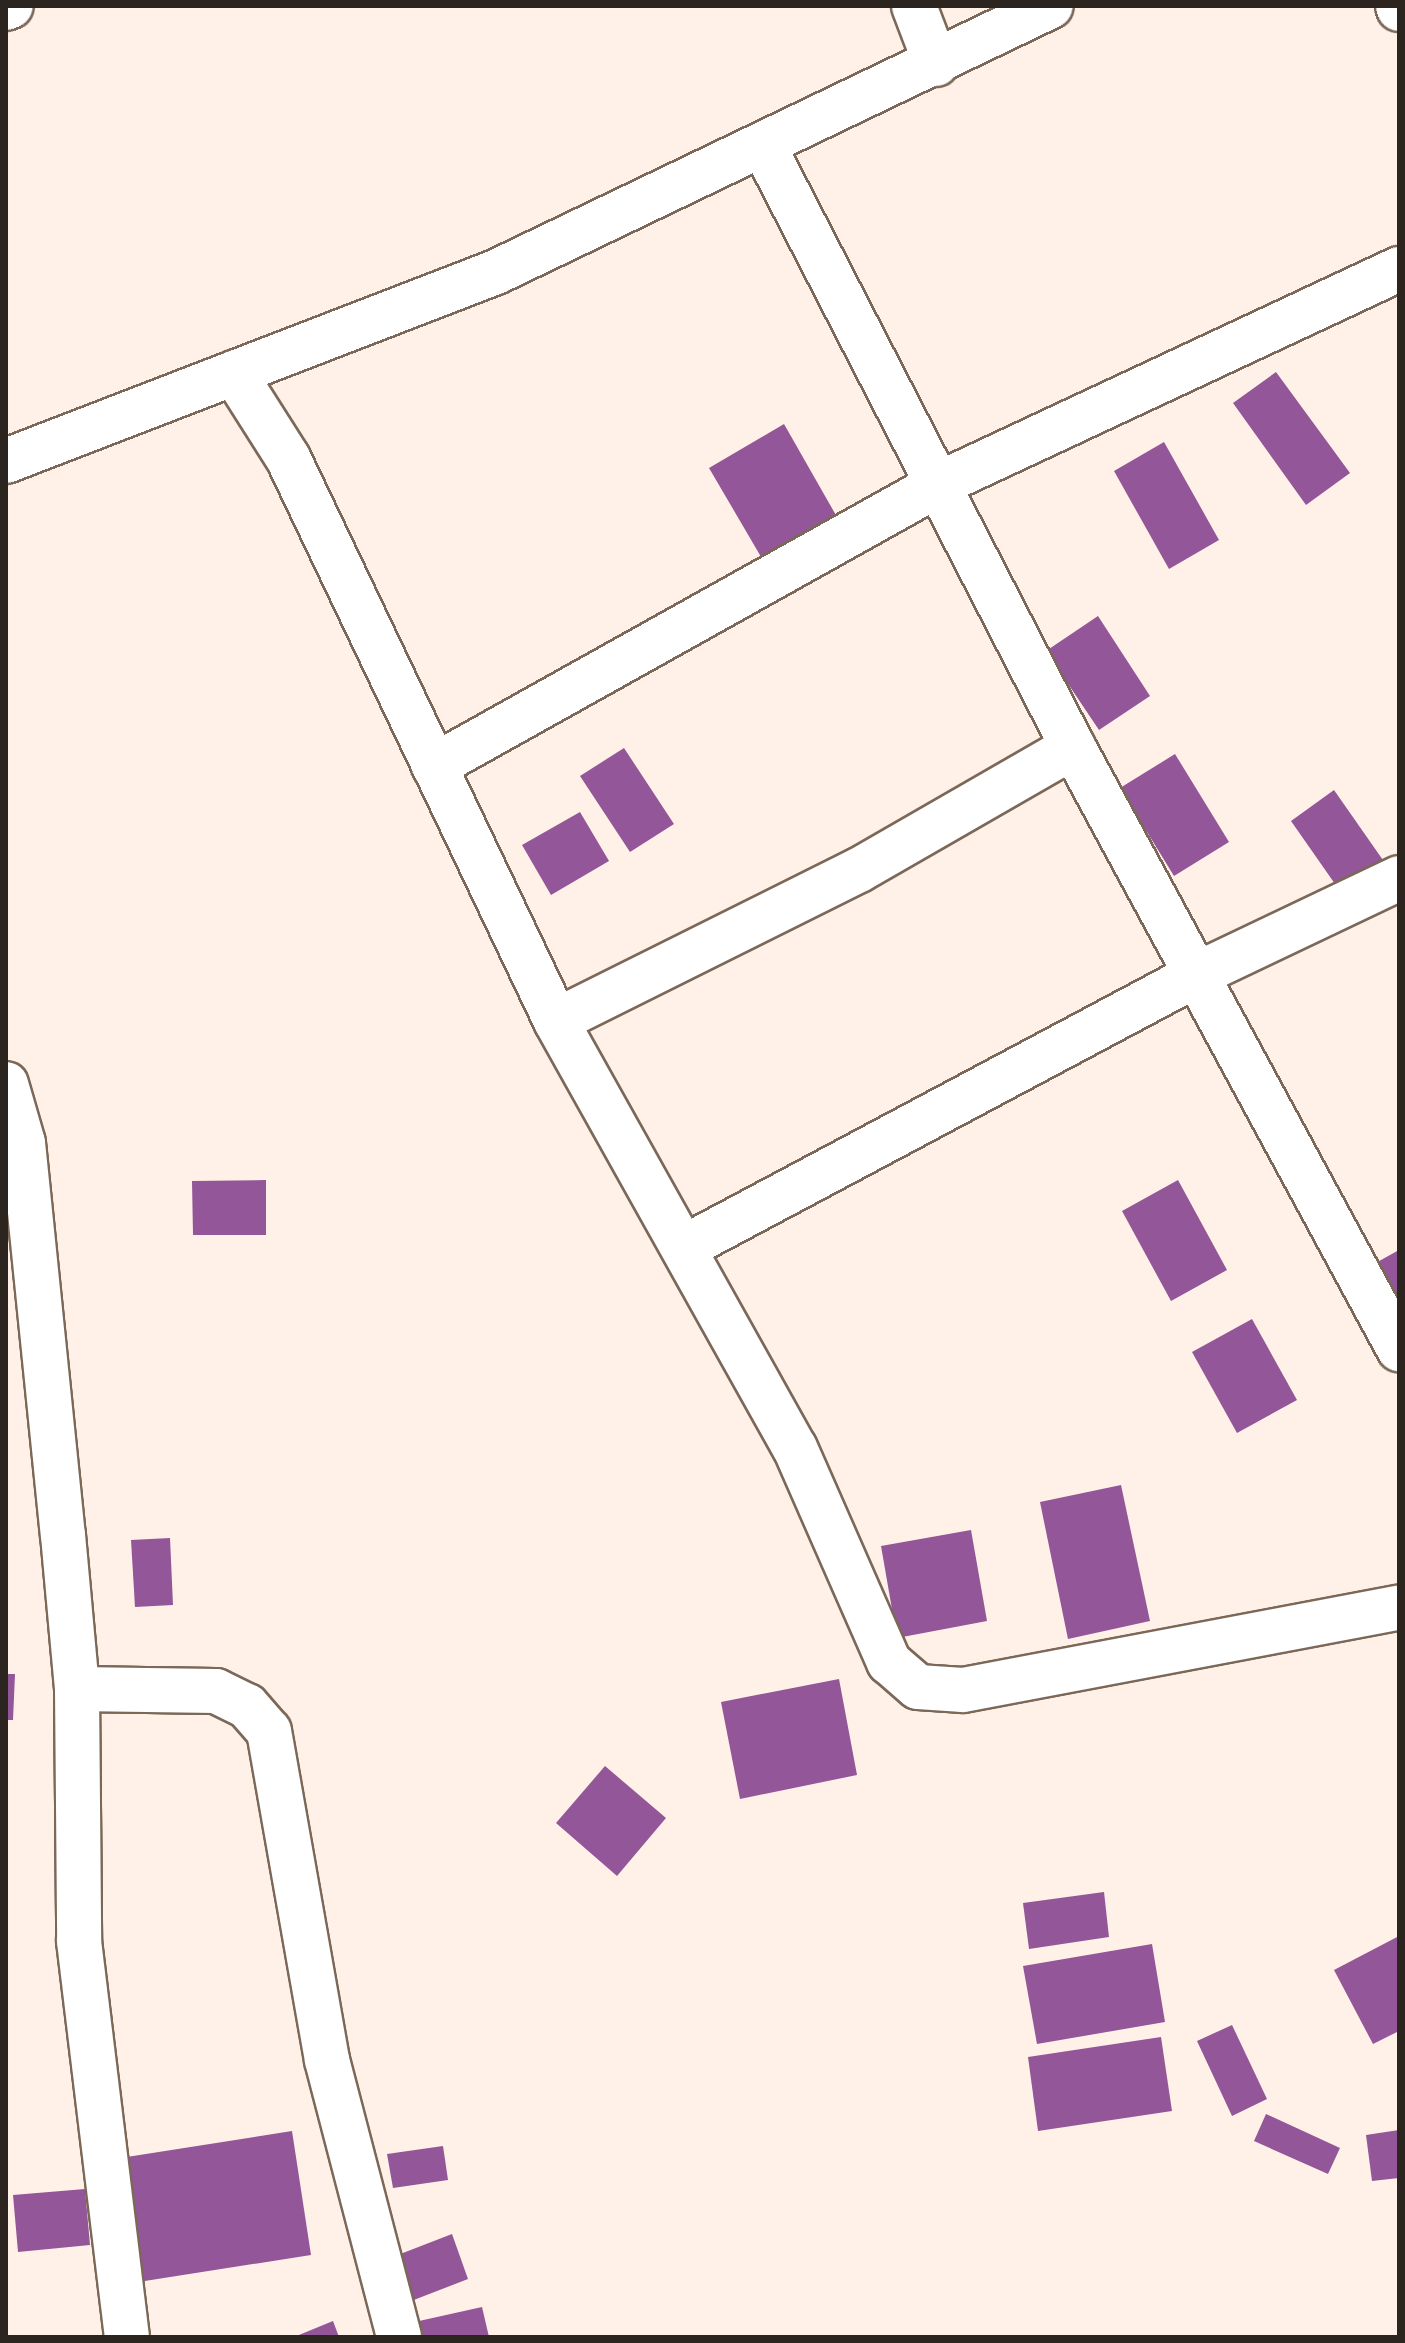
<!DOCTYPE html>
<style>
body{margin:0}
#map{position:relative;width:1405px;height:2343px;overflow:hidden;background:#fff1e7;font-family:Merriweather,serif}
div>[style]{position:absolute}
.building>*{inset:0;background:#935699}
.roads{filter:drop-shadow(2px 0 #7b6859) drop-shadow(-2px 0 #7b6859) drop-shadow(0 2px #7b6859) drop-shadow(0 -2px #7b6859)}
.minor>*{height:44px;margin:-22px;padding:0 22px;transform-origin:22px;border-radius:22px;background:#fff}
.major>*{height:44px;margin:-22px;padding:0 22px;transform-origin:22px;border-radius:22px;background:#fff}
span{translate:-50% -50%;white-space:nowrap;text-align:center;line-height:1.15;-webkit-text-stroke:8px #fff;paint-order:stroke}
.frame{position:absolute;inset:0;border:8px solid #2c241e;pointer-events:none}
</style>
<div id="map">
<div class="building">
<div style="clip-path:polygon(1276px 372px,1350px 473px,1306px 505px,1233px 403px)"></div>
<div style="clip-path:polygon(784px 424px,841px 524px,767px 567px,709px 468px)"></div>
<div style="clip-path:polygon(1164px 442px,1219px 540px,1169px 569px,1114px 471px)"></div>
<div style="clip-path:polygon(1098px 616px,1150px 696px,1099px 730px,1046px 651px)"></div>
<div style="clip-path:polygon(624px 748px,674px 824px,630px 852px,580px 776px)"></div>
<div style="clip-path:polygon(1175px 754px,1229px 842px,1174px 876px,1120px 788px)"></div>
<div style="clip-path:polygon(1334px 790px,1385px 863px,1342px 894px,1291px 821px)"></div>
<div style="clip-path:polygon(580px 812px,609px 861px,551px 895px,522px 845px)"></div>
<div style="clip-path:polygon(266px 1180px,266px 1235px,193px 1235px,192px 1181px)"></div>
<div style="clip-path:polygon(1178px 1180px,1227px 1270px,1171px 1301px,1122px 1211px)"></div>
<div style="clip-path:polygon(1399px 1250px,1399px 1314px,1372px 1265px)"></div>
<div style="clip-path:polygon(1252px 1319px,1297px 1400px,1237px 1433px,1192px 1352px)"></div>
<div style="clip-path:polygon(1121px 1485px,1150px 1621px,1068px 1639px,1040px 1502px)"></div>
<div style="clip-path:polygon(971px 1530px,987px 1621px,897px 1638px,881px 1546px)"></div>
<div style="clip-path:polygon(170px 1538px,173px 1605px,135px 1607px,131px 1540px)"></div>
<div style="clip-path:polygon(6px 1674px,15px 1674px,13px 1720px,6px 1720px)"></div>
<div style="clip-path:polygon(839px 1679px,857px 1775px,740px 1799px,721px 1702px)"></div>
<div style="clip-path:polygon(605px 1766px,666px 1818px,617px 1876px,556px 1823px)"></div>
<div style="clip-path:polygon(1104px 1892px,1109px 1937px,1029px 1949px,1023px 1903px)"></div>
<div style="clip-path:polygon(1399px 1936px,1399px 2031px,1373px 2044px,1334px 1970px)"></div>
<div style="clip-path:polygon(1152px 1944px,1165px 2022px,1037px 2044px,1023px 1966px)"></div>
<div style="clip-path:polygon(1232px 2025px,1267px 2099px,1232px 2116px,1197px 2041px)"></div>
<div style="clip-path:polygon(1161px 2037px,1172px 2111px,1038px 2131px,1028px 2057px)"></div>
<div style="clip-path:polygon(1266px 2114px,1340px 2148px,1328px 2174px,1254px 2141px)"></div>
<div style="clip-path:polygon(1399px 2130px,1399px 2178px,1372px 2181px,1366px 2135px)"></div>
<div style="clip-path:polygon(292px 2131px,311px 2255px,132px 2283px,114px 2159px)"></div>
<div style="clip-path:polygon(443px 2146px,448px 2180px,393px 2188px,387px 2154px)"></div>
<div style="clip-path:polygon(85px 2189px,90px 2245px,18px 2252px,13px 2195px)"></div>
<div style="clip-path:polygon(452px 2234px,468px 2279px,406px 2303px,390px 2258px)"></div>
<div style="clip-path:polygon(482px 2307px,489px 2337px,403px 2337px,401px 2325px)"></div>
<div style="clip-path:polygon(333px 2321px,339px 2337px,294px 2337px)"></div>
</div>
<div class="roads">
<div class="minor">
<div style="left:914px;top:6px;width:62px;rotate:69.2deg"></div>
<div style="left:1398px;top:6px;width:3px;rotate:72deg"></div>
<div style="left:6px;top:8px;width:5px;rotate:-22deg"></div>
<div style="left:765px;top:149px;width:673px;rotate:62.75deg"></div>
<div style="left:1073px;top:747px;width:685px;rotate:61.56deg"></div>
<div style="left:234px;top:373px;width:101px;rotate:57.6deg"></div>
<div style="left:288px;top:458px;width:624px;rotate:64.54deg"></div>
<div style="left:556px;top:1021px;width:489px;rotate:60.8deg"></div>
<div style="left:795px;top:1448px;width:234px;rotate:66.3deg"></div>
<div style="left:889px;top:1662px;width:38px;rotate:41deg"></div>
<div style="left:918px;top:1687px;width:45px;rotate:3.8deg"></div>
<div style="left:963px;top:1690px;width:444px;rotate:-10.7deg"></div>
<div style="left:434px;top:766px;width:581px;rotate:-29.17deg"></div>
<div style="left:941px;top:483px;width:506px;rotate:-25.04deg"></div>
<div style="left:556px;top:1021px;width:339px;rotate:-26.5deg"></div>
<div style="left:859px;top:870px;width:247px;rotate:-29.9deg"></div>
<div style="left:6px;top:1084px;width:61px;rotate:73.9deg"></div>
<div style="left:23px;top:1143px;width:394px;rotate:84.2deg"></div>
<div style="left:63px;top:1535px;width:155px;rotate:84.8deg"></div>
<div style="left:77px;top:1689px;width:252px;rotate:89.5deg"></div>
<div style="left:79px;top:1941px;width:399px;rotate:83.1deg"></div>
<div style="left:685px;top:1247px;width:581px;rotate:-28.02deg"></div>
<div style="left:1198px;top:974px;width:223px;rotate:-25.5deg"></div>
<div style="left:77px;top:1689px;width:139px;rotate:0.8deg"></div>
<div style="left:216px;top:1691px;width:34px;rotate:26deg"></div>
<div style="left:247px;top:1706px;width:33px;rotate:49deg"></div>
<div style="left:269px;top:1731px;width:334px;rotate:80deg"></div>
<div style="left:327px;top:2060px;width:286px;rotate:75.4deg"></div>
</div>
<div class="major">
<div style="left:6px;top:461px;width:525px;rotate:-21.09deg"></div>
<div style="left:496px;top:272px;width:615px;rotate:-25.61deg"></div>
</div>
</div>
<div class="frame"></div>
</div>
